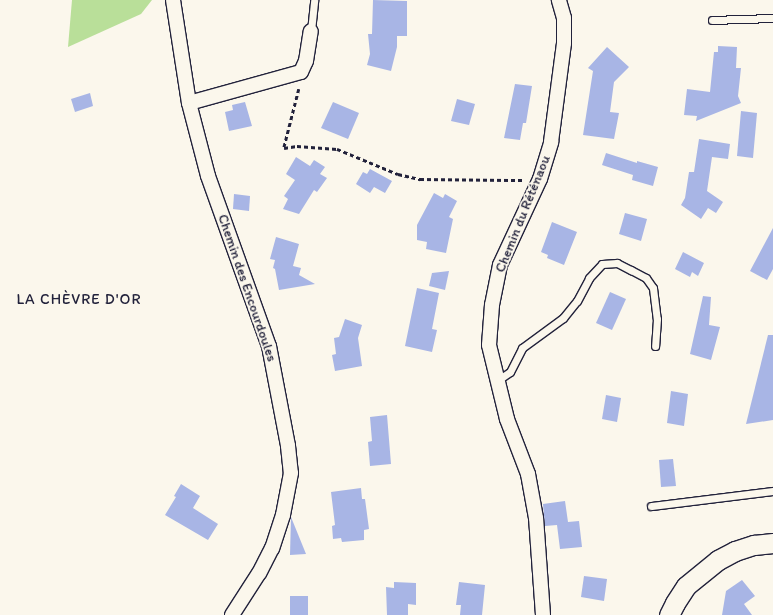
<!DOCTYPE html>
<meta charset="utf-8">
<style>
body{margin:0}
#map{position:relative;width:773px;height:615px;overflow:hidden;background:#fbf7ec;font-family:Itim,sans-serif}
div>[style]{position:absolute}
.green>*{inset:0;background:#b9df99}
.building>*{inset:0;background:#a8b5e5}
.path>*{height:2.5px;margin-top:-1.25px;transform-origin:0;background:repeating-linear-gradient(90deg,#22223b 0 4px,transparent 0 7px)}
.roads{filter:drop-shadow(1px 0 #22223b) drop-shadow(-1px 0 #22223b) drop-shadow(0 1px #22223b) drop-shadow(0 -1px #22223b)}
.lane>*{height:7px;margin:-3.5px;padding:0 3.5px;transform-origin:3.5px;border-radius:3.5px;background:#fbf7ec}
.street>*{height:14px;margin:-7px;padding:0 7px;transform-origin:7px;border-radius:7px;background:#fbf7ec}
.secondary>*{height:19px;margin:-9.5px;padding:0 9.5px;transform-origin:9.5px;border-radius:9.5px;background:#fbf7ec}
span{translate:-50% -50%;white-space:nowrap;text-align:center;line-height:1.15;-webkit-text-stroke:3.5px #fbf7ec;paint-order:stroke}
.street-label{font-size:14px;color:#22223b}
.neighbourhood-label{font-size:15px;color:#22223b;letter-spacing:1px}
</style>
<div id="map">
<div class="green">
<div style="clip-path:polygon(72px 0,152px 0,141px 14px,68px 47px)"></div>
</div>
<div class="building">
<div style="clip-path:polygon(373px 0,407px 1px,407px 36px,397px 36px,397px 47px,391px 71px,367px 65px,370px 54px,368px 34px,372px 34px)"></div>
<div style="clip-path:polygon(718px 46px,737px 47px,736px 68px,741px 68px,738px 96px,741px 103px,696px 121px,697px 116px,684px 115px,687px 89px,710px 92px,714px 52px,718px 52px)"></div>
<div style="clip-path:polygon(607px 47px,629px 67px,614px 82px,610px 112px,619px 113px,614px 139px,583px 135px,593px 71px,588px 68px)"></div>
<div style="clip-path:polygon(515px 84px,532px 86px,526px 123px,523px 123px,520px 140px,504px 138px)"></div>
<div style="clip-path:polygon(90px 93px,93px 106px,75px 112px,71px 99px)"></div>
<div style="clip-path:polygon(457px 99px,475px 104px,469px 125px,451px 121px)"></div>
<div style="clip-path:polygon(245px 102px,252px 126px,229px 131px,225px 112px,233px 110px,232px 105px)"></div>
<div style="clip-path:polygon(333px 102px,359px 113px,348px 139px,321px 128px)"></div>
<div style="clip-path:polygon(741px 111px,757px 113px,753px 158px,737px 156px)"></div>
<div style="clip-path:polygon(699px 139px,730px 144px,728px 159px,712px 157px,707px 191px,723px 202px,716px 213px,708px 208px,701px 219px,681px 205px,685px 198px,689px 172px,694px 172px)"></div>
<div style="clip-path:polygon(606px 153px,637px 163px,637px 161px,658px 167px,653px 186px,632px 180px,633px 175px,602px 165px)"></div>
<div style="clip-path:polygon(296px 157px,310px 166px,314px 160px,325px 167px,320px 174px,327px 178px,317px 192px,314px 190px,299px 214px,283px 209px,288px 199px,284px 196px,295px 180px,286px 174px)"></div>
<div style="clip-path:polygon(370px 169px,392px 181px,385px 193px,374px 187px,370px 193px,356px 184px,363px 172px,367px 174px)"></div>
<div style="clip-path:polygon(434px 193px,443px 198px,445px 194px,457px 201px,449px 217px,453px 219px,446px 253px,426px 249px,427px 242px,417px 240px,417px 225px)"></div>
<div style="clip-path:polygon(234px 194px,250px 196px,249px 211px,233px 209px)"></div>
<div style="clip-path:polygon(625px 213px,647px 219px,641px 241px,619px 234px)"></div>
<div style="clip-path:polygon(552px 222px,577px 232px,564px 265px,547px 258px,548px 255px,541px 252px)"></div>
<div style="clip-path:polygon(773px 228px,773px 269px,767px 280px,750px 271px)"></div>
<div style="clip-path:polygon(276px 237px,299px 244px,293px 266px,301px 268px,299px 275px,315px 284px,279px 290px,275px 269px,273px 268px,275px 260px,270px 259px)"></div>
<div style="clip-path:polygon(683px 252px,704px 263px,698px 276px,692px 272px,690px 277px,675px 269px)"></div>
<div style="clip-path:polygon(449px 271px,445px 290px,429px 286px,432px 273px)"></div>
<div style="clip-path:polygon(417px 288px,439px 293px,432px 329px,437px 330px,432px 352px,405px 346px)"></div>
<div style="clip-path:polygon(610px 292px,626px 299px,612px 330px,596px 323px)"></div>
<div style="clip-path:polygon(703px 296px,711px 297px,709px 325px,720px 327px,711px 360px,690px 354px)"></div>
<div style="clip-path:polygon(345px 319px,362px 325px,358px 338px,362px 366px,335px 371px,332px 355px,336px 354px,334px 338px,339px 337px)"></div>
<div style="clip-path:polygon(768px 335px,773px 335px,773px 420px,746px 424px)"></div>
<div style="clip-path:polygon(671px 391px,688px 394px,684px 426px,667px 423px)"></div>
<div style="clip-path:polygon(606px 395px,621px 398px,617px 422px,602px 419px)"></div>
<div style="clip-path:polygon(387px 415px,391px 464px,370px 466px,368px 442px,372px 441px,370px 417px)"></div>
<div style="clip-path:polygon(673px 459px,676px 486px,661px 487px,659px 460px)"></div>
<div style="clip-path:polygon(181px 484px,200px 496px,193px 508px,218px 524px,208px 540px,165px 515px,176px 497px,174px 496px)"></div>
<div style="clip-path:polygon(361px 488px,362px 499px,365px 499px,369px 529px,364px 530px,364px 540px,342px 542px,341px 538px,333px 539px,332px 526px,335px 525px,331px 492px)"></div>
<div style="clip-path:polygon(565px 501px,568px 522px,579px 521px,582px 547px,560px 549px,557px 525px,545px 526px,543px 504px)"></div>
<div style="clip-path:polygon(291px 517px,306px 554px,290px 555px)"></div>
<div style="clip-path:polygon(584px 576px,607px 579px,604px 601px,581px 597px)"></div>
<div style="clip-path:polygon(742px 580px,755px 596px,744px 604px,752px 615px,722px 615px,726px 591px)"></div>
<div style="clip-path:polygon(394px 582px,416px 583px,416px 605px,408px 604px,408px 615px,387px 615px,386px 587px,394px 588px)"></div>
<div style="clip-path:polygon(459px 582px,485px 585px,482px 615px,460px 615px,461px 605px,456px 605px)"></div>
<div style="clip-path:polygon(290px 596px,308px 596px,308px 615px,290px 615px)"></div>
</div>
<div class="path">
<div style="left:299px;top:89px;width:61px;rotate:104.3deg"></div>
<div style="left:284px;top:148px;width:13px;rotate:-9deg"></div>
<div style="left:297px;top:146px;width:40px;rotate:4.3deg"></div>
<div style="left:337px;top:149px;width:66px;rotate:22.3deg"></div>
<div style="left:398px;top:174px;width:23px;rotate:13deg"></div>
<div style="left:420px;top:179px;width:103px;rotate:0.6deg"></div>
</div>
<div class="roads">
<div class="lane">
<div style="left:712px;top:20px;width:61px;rotate:-1.9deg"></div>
<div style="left:311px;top:31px;width:31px;rotate:-84deg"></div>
<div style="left:498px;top:380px;width:14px;rotate:-34deg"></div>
<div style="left:510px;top:372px;width:27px;rotate:-63deg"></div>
<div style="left:522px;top:348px;width:51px;rotate:-36.2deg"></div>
<div style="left:563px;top:318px;width:22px;rotate:-51deg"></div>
<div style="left:577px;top:301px;width:26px;rotate:-62deg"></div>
<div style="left:589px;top:278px;width:19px;rotate:-47deg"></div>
<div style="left:602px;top:264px;width:15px;rotate:-4deg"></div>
<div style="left:617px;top:263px;width:16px;rotate:27deg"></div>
<div style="left:631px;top:270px;width:17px;rotate:28deg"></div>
<div style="left:646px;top:278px;width:12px;rotate:55deg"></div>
<div style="left:653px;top:288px;width:31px;rotate:83deg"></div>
<div style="left:657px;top:319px;width:27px;rotate:94deg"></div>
<div style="left:651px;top:506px;width:123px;rotate:-7deg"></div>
</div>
<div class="street">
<div style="left:173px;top:0;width:104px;rotate:81.2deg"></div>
<div style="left:189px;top:103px;width:75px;rotate:75.4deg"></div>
<div style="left:208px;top:176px;width:181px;rotate:70.3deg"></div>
<div style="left:269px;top:346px;width:102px;rotate:79.2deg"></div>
<div style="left:288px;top:446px;width:27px;rotate:84deg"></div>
<div style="left:291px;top:473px;width:43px;rotate:100.8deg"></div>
<div style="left:283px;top:515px;width:35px;rotate:108deg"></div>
<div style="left:272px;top:548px;width:28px;rotate:117deg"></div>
<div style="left:259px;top:573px;width:50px;rotate:122.7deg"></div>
<div style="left:189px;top:103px;width:116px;rotate:-15.5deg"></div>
<div style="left:301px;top:72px;width:12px;rotate:-66deg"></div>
<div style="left:306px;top:61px;width:30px;rotate:-81deg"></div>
<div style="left:543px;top:615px;width:97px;rotate:-94.1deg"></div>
<div style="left:536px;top:518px;width:45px;rotate:-100.3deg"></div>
<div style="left:528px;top:474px;width:59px;rotate:-110.9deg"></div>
<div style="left:507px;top:419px;width:76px;rotate:-103.7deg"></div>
<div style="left:489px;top:345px;width:40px;rotate:-85.7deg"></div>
<div style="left:492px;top:305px;width:41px;rotate:-78.7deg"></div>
<div style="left:500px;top:265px;width:95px;rotate:-65.1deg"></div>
<div style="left:540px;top:179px;width:39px;rotate:-73deg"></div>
<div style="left:551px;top:142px;width:100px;rotate:-82.5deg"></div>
<div style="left:564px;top:43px;width:25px;rotate:-90deg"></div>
<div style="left:564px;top:18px;width:19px;rotate:-106deg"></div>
</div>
<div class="secondary">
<div style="left:669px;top:615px;width:13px;rotate:-63deg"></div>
<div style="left:675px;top:603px;width:20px;rotate:-57deg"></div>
<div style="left:686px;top:586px;width:41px;rotate:-39.1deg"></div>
<div style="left:718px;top:560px;width:19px;rotate:-28deg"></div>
<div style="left:735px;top:551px;width:20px;rotate:-18deg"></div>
<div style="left:754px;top:545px;width:19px;rotate:-6deg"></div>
</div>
</div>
<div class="street-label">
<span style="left:523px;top:214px;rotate:-68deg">Chemin du Réténaou</span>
<span style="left:247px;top:288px;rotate:71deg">Chemin des Encourdoules</span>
</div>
<div class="neighbourhood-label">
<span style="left:79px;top:300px">LA CHÈVRE D'OR</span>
</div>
</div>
